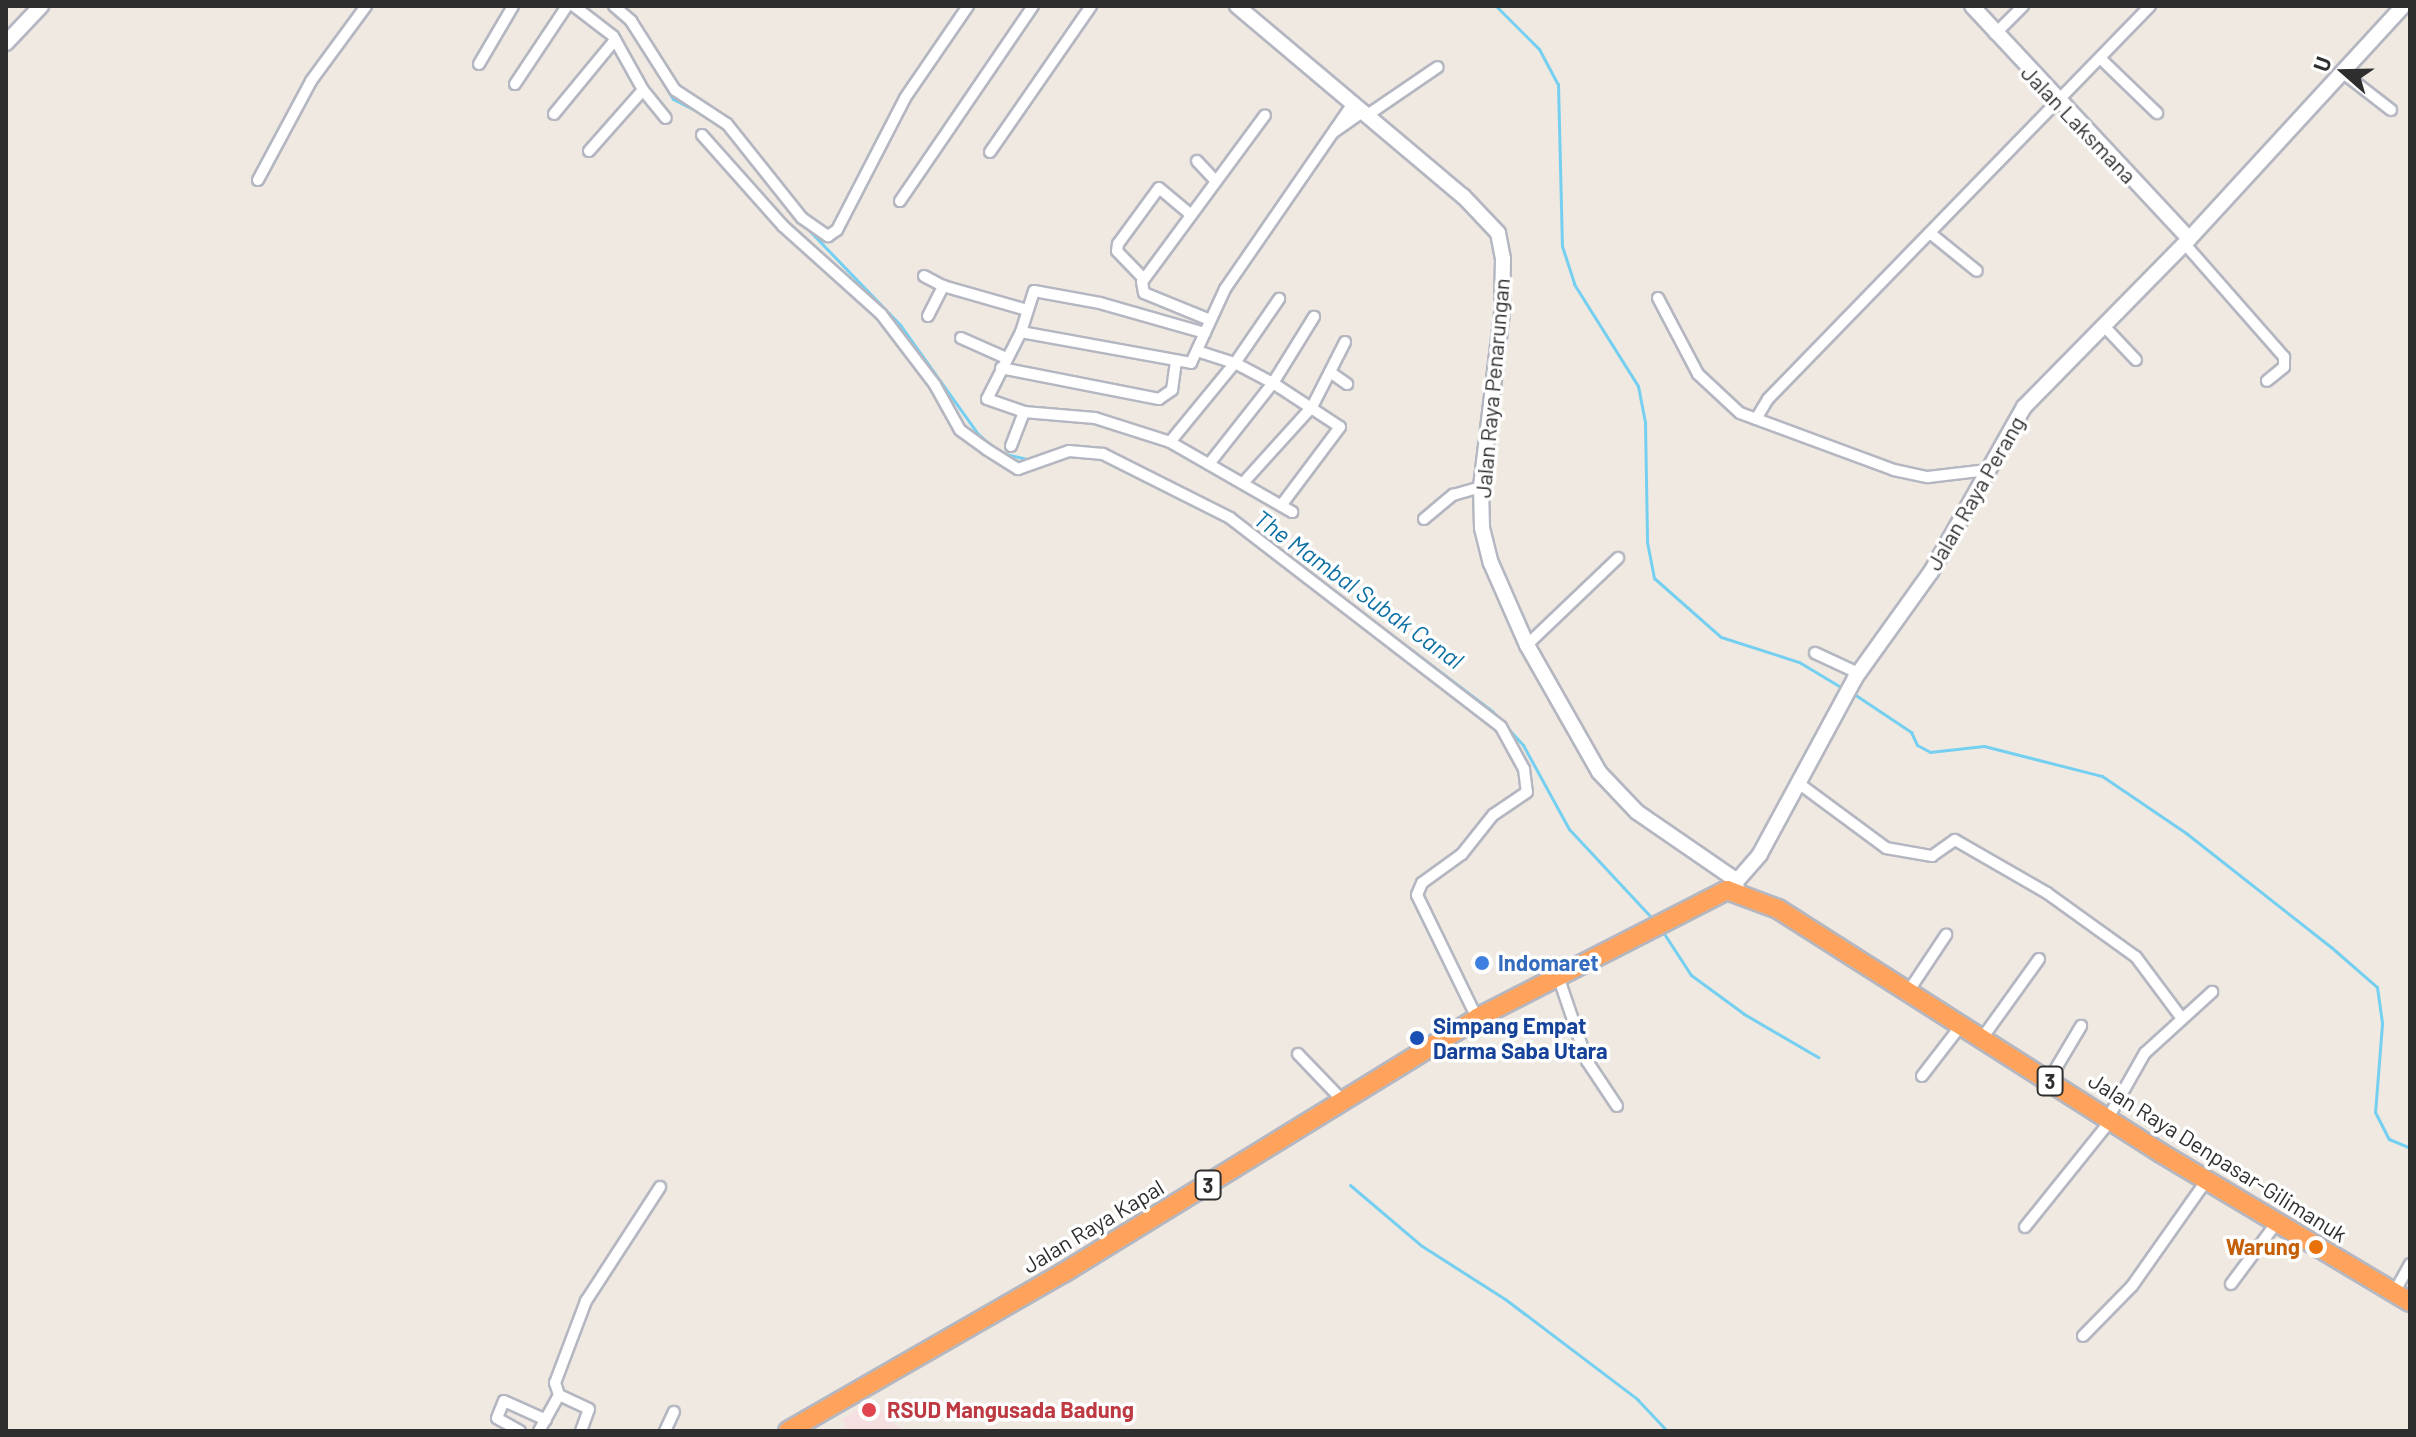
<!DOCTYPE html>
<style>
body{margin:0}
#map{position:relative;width:2416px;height:1437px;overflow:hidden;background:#efe9e1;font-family:Barlow,sans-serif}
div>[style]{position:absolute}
.medical>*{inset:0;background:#f5dfe0}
.stream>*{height:3px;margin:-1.5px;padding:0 1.5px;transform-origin:1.5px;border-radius:1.5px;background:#75cff0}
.roads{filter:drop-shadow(2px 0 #b4b7c1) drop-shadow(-2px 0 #b4b7c1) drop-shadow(0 2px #b4b7c1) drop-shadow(0 -2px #b4b7c1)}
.street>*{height:10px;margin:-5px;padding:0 5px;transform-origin:5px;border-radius:5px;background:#fff}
.secondary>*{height:14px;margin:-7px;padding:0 7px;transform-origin:7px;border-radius:7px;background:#fff}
.highway>*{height:18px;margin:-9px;padding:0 9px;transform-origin:9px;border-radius:9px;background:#ffa35c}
.dots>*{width:22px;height:22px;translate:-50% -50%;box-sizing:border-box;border:4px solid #fff;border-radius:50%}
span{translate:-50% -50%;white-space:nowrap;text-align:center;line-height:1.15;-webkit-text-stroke:7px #fff;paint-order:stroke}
.shield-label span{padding:2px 6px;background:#fff;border:2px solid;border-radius:6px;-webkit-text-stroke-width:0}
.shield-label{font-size:20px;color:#2e2e2e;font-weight:700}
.street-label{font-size:22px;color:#2e2e2e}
.shop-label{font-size:22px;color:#366cbe;font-weight:700}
.left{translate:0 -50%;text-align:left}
.transit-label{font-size:22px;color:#164399;font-weight:700}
.food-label{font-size:22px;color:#c56008;font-weight:700}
.right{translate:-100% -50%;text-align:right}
.health-label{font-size:22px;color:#be3a42;font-weight:700}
.water-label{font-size:24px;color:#0d6fa3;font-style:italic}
.frame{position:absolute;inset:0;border:8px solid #2e2e2e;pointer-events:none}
.north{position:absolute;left:2304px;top:32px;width:80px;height:80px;-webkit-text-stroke:6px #fff;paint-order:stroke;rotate:290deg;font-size:22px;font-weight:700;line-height:32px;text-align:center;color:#2e2e2e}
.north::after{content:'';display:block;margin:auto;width:28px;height:36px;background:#2e2e2e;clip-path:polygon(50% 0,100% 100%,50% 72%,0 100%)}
</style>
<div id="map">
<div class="medical">
<div style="clip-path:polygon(872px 1401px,902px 1431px,839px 1431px,846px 1427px,842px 1419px)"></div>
</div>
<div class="stream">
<div style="left:1496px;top:6px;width:61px;rotate:45deg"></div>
<div style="left:1539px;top:49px;width:40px;rotate:62deg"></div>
<div style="left:1558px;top:84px;width:162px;rotate:88.6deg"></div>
<div style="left:1562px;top:246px;width:40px;rotate:72deg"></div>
<div style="left:1574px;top:284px;width:120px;rotate:57.9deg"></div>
<div style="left:1638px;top:386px;width:38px;rotate:79deg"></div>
<div style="left:1645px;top:423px;width:119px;rotate:89deg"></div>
<div style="left:1647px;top:542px;width:37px;rotate:79deg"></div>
<div style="left:1654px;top:578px;width:89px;rotate:41.4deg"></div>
<div style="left:1721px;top:637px;width:82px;rotate:17.8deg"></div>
<div style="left:1799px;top:662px;width:52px;rotate:31deg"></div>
<div style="left:632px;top:31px;width:79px;rotate:58.9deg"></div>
<div style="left:673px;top:99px;width:36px;rotate:27deg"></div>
<div style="left:779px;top:197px;width:21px;rotate:51deg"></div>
<div style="left:803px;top:224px;width:141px;rotate:46.1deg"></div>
<div style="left:901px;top:326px;width:133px;rotate:54.5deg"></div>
<div style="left:978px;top:434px;width:23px;rotate:41deg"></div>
<div style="left:1080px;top:448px;width:16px;rotate:4deg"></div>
<div style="left:1001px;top:453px;width:32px;rotate:13deg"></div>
<div style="left:1239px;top:519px;width:318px;rotate:37.2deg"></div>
<div style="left:1492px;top:711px;width:46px;rotate:47.6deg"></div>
<div style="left:1523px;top:745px;width:96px;rotate:61.3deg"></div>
<div style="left:1569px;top:829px;width:125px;rotate:47deg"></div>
<div style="left:1854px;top:694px;width:69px;rotate:33.7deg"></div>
<div style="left:1911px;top:732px;width:14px;rotate:65deg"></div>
<div style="left:1917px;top:745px;width:15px;rotate:28deg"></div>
<div style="left:1930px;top:752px;width:54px;rotate:-6.3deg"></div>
<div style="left:1984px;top:746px;width:122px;rotate:14.3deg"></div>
<div style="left:2102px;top:776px;width:102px;rotate:34.2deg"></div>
<div style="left:2186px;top:833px;width:184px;rotate:38.2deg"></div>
<div style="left:2331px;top:947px;width:61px;rotate:41deg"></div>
<div style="left:2377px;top:987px;width:37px;rotate:82deg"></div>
<div style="left:2382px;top:1024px;width:88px;rotate:94.5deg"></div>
<div style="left:2375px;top:1112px;width:30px;rotate:63deg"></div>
<div style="left:2389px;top:1139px;width:23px;rotate:23deg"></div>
<div style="left:1661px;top:929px;width:55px;rotate:56.9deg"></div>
<div style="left:1691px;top:975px;width:66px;rotate:36.3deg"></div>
<div style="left:1744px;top:1014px;width:86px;rotate:30.2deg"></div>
<div style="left:1350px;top:1185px;width:94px;rotate:40.3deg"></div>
<div style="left:1422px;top:1246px;width:98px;rotate:32.6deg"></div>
<div style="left:1505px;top:1299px;width:166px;rotate:37.1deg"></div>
<div style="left:1637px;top:1399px;width:44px;rotate:46.8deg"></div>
</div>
<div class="roads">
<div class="street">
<div style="left:574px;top:6px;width:49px;rotate:37.6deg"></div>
<div style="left:613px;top:36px;width:62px;rotate:60.9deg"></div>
<div style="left:643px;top:90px;width:36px;rotate:51deg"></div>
<div style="left:614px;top:6px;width:23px;rotate:41deg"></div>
<div style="left:631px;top:21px;width:82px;rotate:57.5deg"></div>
<div style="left:675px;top:90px;width:62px;rotate:33.2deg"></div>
<div style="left:727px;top:124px;width:120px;rotate:51.4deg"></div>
<div style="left:802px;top:218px;width:32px;rotate:35deg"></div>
<div style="left:828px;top:236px;width:11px;rotate:-34deg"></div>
<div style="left:837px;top:230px;width:148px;rotate:-62.7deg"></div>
<div style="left:905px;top:98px;width:112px;rotate:-55.6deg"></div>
<div style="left:1995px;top:34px;width:40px;rotate:-45deg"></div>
<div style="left:2101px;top:59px;width:78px;rotate:44deg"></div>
<div style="left:479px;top:64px;width:67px;rotate:-59.6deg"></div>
<div style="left:2342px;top:72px;width:62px;rotate:37.8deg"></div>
<div style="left:515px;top:84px;width:94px;rotate:-56.3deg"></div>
<div style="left:554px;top:114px;width:96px;rotate:-50.5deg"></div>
<div style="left:1369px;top:114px;width:83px;rotate:-34.3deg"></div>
<div style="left:1334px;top:132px;width:37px;rotate:-35deg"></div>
<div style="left:702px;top:135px;width:122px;rotate:48.3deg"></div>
<div style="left:783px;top:226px;width:132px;rotate:41.9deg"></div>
<div style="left:881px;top:314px;width:89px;rotate:52.7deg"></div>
<div style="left:935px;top:385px;width:51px;rotate:60.9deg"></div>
<div style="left:960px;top:430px;width:32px;rotate:36deg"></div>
<div style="left:986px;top:449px;width:38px;rotate:32deg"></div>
<div style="left:1018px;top:469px;width:54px;rotate:-19.4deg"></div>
<div style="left:1069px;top:451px;width:34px;rotate:5deg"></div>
<div style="left:1103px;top:454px;width:142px;rotate:26.7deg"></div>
<div style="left:1230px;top:518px;width:342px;rotate:37.6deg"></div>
<div style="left:1501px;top:727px;width:48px;rotate:61.3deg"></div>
<div style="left:1524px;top:769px;width:23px;rotate:83deg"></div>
<div style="left:1527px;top:792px;width:41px;rotate:145.9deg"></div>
<div style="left:1493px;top:815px;width:50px;rotate:128.5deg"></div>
<div style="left:1462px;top:854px;width:49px;rotate:144.1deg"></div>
<div style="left:1422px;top:883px;width:13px;rotate:113deg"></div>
<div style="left:1417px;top:895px;width:137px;rotate:64deg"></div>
<div style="left:589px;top:151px;width:81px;rotate:-48.5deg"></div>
<div style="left:990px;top:152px;width:178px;rotate:-55.3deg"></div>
<div style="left:1197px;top:161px;width:25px;rotate:47deg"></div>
<div style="left:258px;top:180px;width:112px;rotate:-61.8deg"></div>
<div style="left:311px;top:81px;width:93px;rotate:-53.7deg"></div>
<div style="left:900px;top:201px;width:236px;rotate:-55.7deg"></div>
<div style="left:1930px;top:233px;width:60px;rotate:39deg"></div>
<div style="left:2184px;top:243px;width:152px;rotate:48.7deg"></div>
<div style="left:2284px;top:357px;width:10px;rotate:90deg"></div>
<div style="left:2284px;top:367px;width:22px;rotate:141deg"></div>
<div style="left:924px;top:276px;width:21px;rotate:28deg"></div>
<div style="left:943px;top:286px;width:87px;rotate:15.9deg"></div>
<div style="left:1143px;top:278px;width:37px;rotate:-134deg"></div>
<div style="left:1117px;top:251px;width:7px;rotate:-82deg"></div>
<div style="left:1118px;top:244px;width:69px;rotate:-53.8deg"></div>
<div style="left:1159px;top:188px;width:38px;rotate:40deg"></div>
<div style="left:1658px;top:298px;width:86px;rotate:62.2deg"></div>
<div style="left:1698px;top:374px;width:57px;rotate:42.9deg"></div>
<div style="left:1740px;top:413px;width:164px;rotate:20.3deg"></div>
<div style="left:1894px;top:470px;width:35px;rotate:12deg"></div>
<div style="left:1928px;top:477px;width:60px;rotate:-6.7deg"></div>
<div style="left:928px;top:316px;width:34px;rotate:-63deg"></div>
<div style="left:1210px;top:320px;width:71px;rotate:-157.8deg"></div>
<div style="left:1144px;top:293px;width:11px;rotate:-100deg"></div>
<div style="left:1142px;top:282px;width:207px;rotate:-53.6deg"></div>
<div style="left:2103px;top:325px;width:48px;rotate:46.7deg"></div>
<div style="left:1021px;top:332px;width:173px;rotate:10.3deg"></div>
<div style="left:1191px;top:363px;width:81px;rotate:-65.3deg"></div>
<div style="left:1225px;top:289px;width:227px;rotate:-55.4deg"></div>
<div style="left:1205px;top:333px;width:109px;rotate:-164.1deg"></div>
<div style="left:1100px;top:303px;width:67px;rotate:-169.7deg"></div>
<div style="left:1034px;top:291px;width:43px;rotate:107.6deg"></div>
<div style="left:1021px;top:332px;width:75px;rotate:116.9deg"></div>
<div style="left:987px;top:399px;width:39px;rotate:19deg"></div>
<div style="left:1024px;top:412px;width:71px;rotate:4.8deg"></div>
<div style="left:1095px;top:418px;width:79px;rotate:17.7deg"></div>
<div style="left:1170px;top:442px;width:102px;rotate:-50.6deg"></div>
<div style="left:1235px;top:363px;width:78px;rotate:-55.5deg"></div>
<div style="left:961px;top:338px;width:49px;rotate:24deg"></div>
<div style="left:1197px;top:351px;width:40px;rotate:18deg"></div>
<div style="left:1235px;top:363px;width:43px;rotate:27.8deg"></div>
<div style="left:1273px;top:383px;width:80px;rotate:33.3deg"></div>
<div style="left:1340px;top:427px;width:95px;rotate:126.9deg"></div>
<div style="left:1001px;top:368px;width:161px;rotate:11.1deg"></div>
<div style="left:1159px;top:399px;width:16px;rotate:-35deg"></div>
<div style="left:1172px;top:390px;width:28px;rotate:-82deg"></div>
<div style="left:1330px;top:372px;width:21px;rotate:35deg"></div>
<div style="left:1756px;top:419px;width:23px;rotate:-59deg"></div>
<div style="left:1768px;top:399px;width:548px;rotate:-45.81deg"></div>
<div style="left:1170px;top:442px;width:141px;rotate:29.8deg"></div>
<div style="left:1011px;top:446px;width:36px;rotate:-69deg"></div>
<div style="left:1209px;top:464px;width:103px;rotate:-51.7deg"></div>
<div style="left:1273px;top:383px;width:78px;rotate:-58.2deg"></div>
<div style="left:1243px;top:483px;width:103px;rotate:-47.8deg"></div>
<div style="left:1312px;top:407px;width:73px;rotate:-63.1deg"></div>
<div style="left:1424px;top:519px;width:38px;rotate:-40deg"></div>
<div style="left:1453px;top:495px;width:29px;rotate:-16deg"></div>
<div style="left:1527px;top:645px;width:126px;rotate:-43.7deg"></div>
<div style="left:1815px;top:653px;width:47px;rotate:24.9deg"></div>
<div style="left:1801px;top:785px;width:106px;rotate:36.5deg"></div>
<div style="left:1886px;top:848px;width:47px;rotate:9.9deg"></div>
<div style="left:1932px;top:856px;width:28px;rotate:-35deg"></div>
<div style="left:1955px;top:840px;width:106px;rotate:29.9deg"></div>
<div style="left:2047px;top:893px;width:110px;rotate:35.7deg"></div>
<div style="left:2136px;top:957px;width:74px;rotate:53.3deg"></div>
<div style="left:1558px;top:976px;width:90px;rotate:71.2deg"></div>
<div style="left:1587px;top:1061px;width:54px;rotate:56.3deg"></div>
<div style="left:1908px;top:992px;width:69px;rotate:-56.3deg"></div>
<div style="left:1983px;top:1037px;width:96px;rotate:-54.3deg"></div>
<div style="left:1298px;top:1054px;width:66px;rotate:46.2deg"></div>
<div style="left:1922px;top:1076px;width:66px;rotate:-52.4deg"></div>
<div style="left:2049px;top:1080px;width:63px;rotate:-59.3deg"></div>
<div style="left:2108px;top:1118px;width:75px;rotate:-60.4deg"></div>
<div style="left:2145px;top:1053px;width:91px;rotate:-42.3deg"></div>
<div style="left:2025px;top:1227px;width:137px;rotate:-51.2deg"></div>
<div style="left:2231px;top:1284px;width:77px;rotate:-53.4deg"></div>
<div style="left:2394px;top:1293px;width:33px;rotate:-61deg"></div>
<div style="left:2083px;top:1336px;width:70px;rotate:-45.6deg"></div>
<div style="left:2132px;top:1286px;width:128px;rotate:-54.8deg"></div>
<div style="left:520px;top:1431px;width:26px;rotate:-151deg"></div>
<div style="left:497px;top:1418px;width:18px;rotate:-68deg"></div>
<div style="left:504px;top:1401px;width:46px;rotate:24.3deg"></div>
<div style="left:539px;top:1431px;width:41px;rotate:-60.9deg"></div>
<div style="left:581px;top:1431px;width:23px;rotate:-70deg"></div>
<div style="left:589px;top:1409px;width:33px;rotate:-155deg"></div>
<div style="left:559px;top:1395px;width:13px;rotate:-108deg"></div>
<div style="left:555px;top:1383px;width:88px;rotate:-69.3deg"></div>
<div style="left:586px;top:1301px;width:136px;rotate:-57deg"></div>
<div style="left:665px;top:1431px;width:21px;rotate:-65deg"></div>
</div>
<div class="secondary">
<div style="left:1237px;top:6px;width:295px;rotate:40.1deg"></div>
<div style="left:1463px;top:196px;width:51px;rotate:46.6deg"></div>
<div style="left:1498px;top:233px;width:26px;rotate:79deg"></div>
<div style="left:1503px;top:259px;width:54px;rotate:91.1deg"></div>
<div style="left:1502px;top:313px;width:175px;rotate:96.9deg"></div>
<div style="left:1481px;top:487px;width:41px;rotate:88.6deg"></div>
<div style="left:1482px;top:528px;width:36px;rotate:76deg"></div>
<div style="left:1491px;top:563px;width:90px;rotate:66.3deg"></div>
<div style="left:1527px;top:645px;width:146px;rotate:60.4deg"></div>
<div style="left:1599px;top:772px;width:55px;rotate:46.5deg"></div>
<div style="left:1637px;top:812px;width:116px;rotate:34.5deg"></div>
<div style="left:1733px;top:878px;width:11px;rotate:68deg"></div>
<div style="left:1972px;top:6px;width:318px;rotate:47deg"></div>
<div style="left:6px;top:43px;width:51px;rotate:-46.6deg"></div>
<div style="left:1736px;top:882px;width:37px;rotate:-49deg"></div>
<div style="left:1760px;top:854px;width:200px;rotate:-61.6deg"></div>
<div style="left:1855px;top:678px;width:130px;rotate:-54.4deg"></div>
<div style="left:1931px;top:572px;width:189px;rotate:-60.6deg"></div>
<div style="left:2024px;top:407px;width:235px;rotate:-45.5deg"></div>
<div style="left:2189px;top:239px;width:316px;rotate:-47.4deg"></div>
</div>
<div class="highway">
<div style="left:788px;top:1431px;width:317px;rotate:-29.9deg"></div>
<div style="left:1063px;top:1273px;width:486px;rotate:-31.6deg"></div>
<div style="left:1477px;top:1018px;width:281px;rotate:-27.1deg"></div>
<div style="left:1727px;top:890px;width:54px;rotate:20.4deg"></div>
<div style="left:1778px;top:909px;width:454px;rotate:32.5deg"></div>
<div style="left:2161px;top:1153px;width:290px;rotate:30.9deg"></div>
</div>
</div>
<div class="dots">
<div style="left:1482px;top:963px;background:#3f7fe0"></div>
<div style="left:1417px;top:1038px;background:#1a4fb4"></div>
<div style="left:2316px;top:1247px;background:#e8710a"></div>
<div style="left:869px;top:1410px;background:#e0444e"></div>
</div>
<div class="shield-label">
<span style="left:2050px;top:1081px">3</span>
<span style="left:1208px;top:1185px">3</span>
</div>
<div class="street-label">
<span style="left:2079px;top:124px;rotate:46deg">Jalan Laksmana</span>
<span style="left:1492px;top:388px;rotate:-85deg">Jalan Raya Penarungan</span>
<span style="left:1975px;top:493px;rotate:-60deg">Jalan Raya Perang</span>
<span style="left:2218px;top:1157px;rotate:32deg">Jalan Raya Denpasar-Gilimanuk</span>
<span style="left:1093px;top:1226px;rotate:-31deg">Jalan Raya Kapal</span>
</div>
<div class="shop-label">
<span class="left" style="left:1498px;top:963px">Indomaret</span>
</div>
<div class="transit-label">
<span class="left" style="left:1433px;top:1038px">Simpang Empat<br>Darma Saba Utara</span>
</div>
<div class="food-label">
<span class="right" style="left:2300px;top:1247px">Warung</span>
</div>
<div class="health-label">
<span class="left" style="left:887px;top:1410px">RSUD Mangusada Badung</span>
</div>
<div class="water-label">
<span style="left:1359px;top:589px;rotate:36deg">The Mambal Subak Canal</span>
</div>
<div class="frame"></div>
<div class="north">U</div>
</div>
